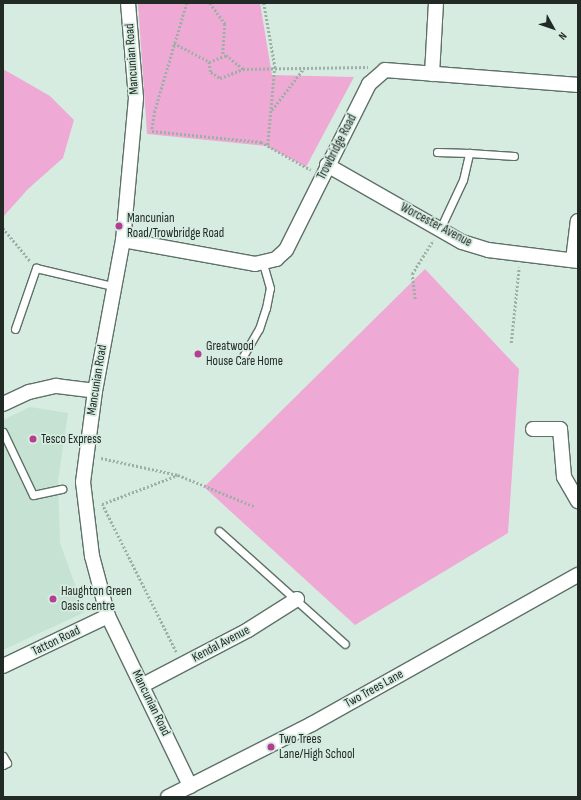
<!DOCTYPE html>
<style>
body{margin:0}
#map{position:relative;width:581px;height:800px;overflow:hidden;background:#d6ece0;font-family:"Sofia Sans Condensed",sans-serif}
div>[style]{position:absolute}
.built>*{inset:0;background:#c6e2d2}
.green>*{inset:0;background:#eeaad5}
.path>*{height:2.5px;margin-top:-1.25px;transform-origin:0;background:repeating-linear-gradient(90deg,#9eafa6 0 2px,transparent 0 4px)}
.roads{filter:drop-shadow(1px 0 #5e7167) drop-shadow(-1px 0 #5e7167) drop-shadow(0 1px #5e7167) drop-shadow(0 -1px #5e7167)}
.lane>*{height:7px;margin:-3.5px;padding:0 3.5px;transform-origin:3.5px;border-radius:3.5px;background:#fff}
.street>*{height:14px;margin:-7px;padding:0 7px;transform-origin:7px;border-radius:7px;background:#fff}
.dots>*{width:11px;height:11px;translate:-50% -50%;box-sizing:border-box;border:2px solid #d6ece0;border-radius:50%}
span{translate:-50% -50%;white-space:nowrap;text-align:center;line-height:1.15;-webkit-text-stroke:3.5px #d6ece0;paint-order:stroke}
.street-label{font-size:13px;color:#222a26}
.poi-label{font-size:13px;color:#222a26}
.left{translate:0 -50%;text-align:left}
.frame{position:absolute;inset:0;border:4px solid #222a26;pointer-events:none}
.north{position:absolute;left:533px;top:8px;width:40px;height:40px;-webkit-text-stroke:3px #d6ece0;paint-order:stroke;rotate:130deg;font-size:11px;font-weight:700;line-height:16px;text-align:center;color:#222a26}
.north::after{content:'';display:block;margin:auto;width:14px;height:18px;background:#222a26;clip-path:polygon(50% 0,100% 100%,50% 72%,0 100%)}
</style>
<div id="map">
<div class="built">
<div style="clip-path:polygon(30px 407px,68px 413px,58px 481px,60px 543px,85px 612px,3px 650px,3px 420px)"></div>
</div>
<div class="green">
<div style="clip-path:polygon(138px 3px,260px 3px,272px 75px,354px 77px,306px 167px,266px 146px,147px 134px)"></div>
<div style="clip-path:polygon(3px 69px,50px 96px,74px 120px,63px 158px,28px 189px,3px 217px)"></div>
<div style="clip-path:polygon(425px 269px,519px 369px,508px 533px,355px 625px,204px 487px)"></div>
</div>
<div class="path">
<div style="left:187px;top:3px;width:113px;rotate:106.5deg"></div>
<div style="left:155px;top:111px;width:20px;rotate:99deg"></div>
<div style="left:152px;top:131px;width:110px;rotate:5.8deg"></div>
<div style="left:261px;top:142px;width:57px;rotate:29.2deg"></div>
<div style="left:210px;top:3px;width:26px;rotate:54deg"></div>
<div style="left:225px;top:24px;width:31px;rotate:94deg"></div>
<div style="left:264px;top:3px;width:65px;rotate:80.2deg"></div>
<div style="left:275px;top:67px;width:79px;rotate:95.1deg"></div>
<div style="left:174px;top:43px;width:40px;rotate:28deg"></div>
<div style="left:209px;top:62px;width:10px;rotate:79deg"></div>
<div style="left:211px;top:72px;width:11px;rotate:34deg"></div>
<div style="left:220px;top:78px;width:25px;rotate:-21deg"></div>
<div style="left:243px;top:69px;width:125px;rotate:-0.9deg"></div>
<div style="left:209px;top:62px;width:18px;rotate:-22deg"></div>
<div style="left:226px;top:55px;width:22px;rotate:39deg"></div>
<div style="left:272px;top:110px;width:53px;rotate:-52.7deg"></div>
<div style="left:3px;top:228px;width:44px;rotate:50.5deg"></div>
<div style="left:415px;top:299px;width:25px;rotate:-97deg"></div>
<div style="left:412px;top:274px;width:40px;rotate:-58deg"></div>
<div style="left:511px;top:343px;width:76px;rotate:-84deg"></div>
<div style="left:101px;top:458px;width:79px;rotate:12.4deg"></div>
<div style="left:176px;top:652px;width:165px;rotate:-116.6deg"></div>
<div style="left:102px;top:504px;width:81px;rotate:-20.9deg"></div>
<div style="left:178px;top:475px;width:84px;rotate:22.3deg"></div>
</div>
<div class="roads">
<div class="lane">
<div style="left:437px;top:152px;width:32px;rotate:2deg"></div>
<div style="left:440px;top:229px;width:54px;rotate:-64.9deg"></div>
<div style="left:463px;top:180px;width:28px;rotate:-77deg"></div>
<div style="left:469px;top:153px;width:45px;rotate:3.8deg"></div>
<div style="left:15px;top:329px;width:65px;rotate:-71deg"></div>
<div style="left:36px;top:268px;width:79px;rotate:13.2deg"></div>
<div style="left:242px;top:358px;width:34px;rotate:-60deg"></div>
<div style="left:259px;top:329px;width:22px;rotate:-72deg"></div>
<div style="left:266px;top:308px;width:20px;rotate:-79deg"></div>
<div style="left:270px;top:288px;width:25px;rotate:-106deg"></div>
<div style="left:3px;top:432px;width:70px;rotate:64.5deg"></div>
<div style="left:33px;top:495px;width:30px;rotate:-12deg"></div>
<div style="left:219px;top:531px;width:169px;rotate:41.9deg"></div>
<div style="left:3px;top:756px;width:8px;rotate:60deg"></div>
<div style="left:7px;top:763px;width:4px;rotate:153deg"></div>
</div>
<div class="street">
<div style="left:128px;top:3px;width:95px;rotate:85.2deg"></div>
<div style="left:136px;top:98px;width:143px;rotate:95.2deg"></div>
<div style="left:123px;top:240px;width:154px;rotate:100.5deg"></div>
<div style="left:95px;top:391px;width:92px;rotate:97.5deg"></div>
<div style="left:83px;top:482px;width:75px;rotate:83.1deg"></div>
<div style="left:92px;top:556px;width:62px;rotate:75.1deg"></div>
<div style="left:108px;top:616px;width:189px;rotate:64.2deg"></div>
<div style="left:432px;top:74px;width:71px;rotate:-86.8deg"></div>
<div style="left:327px;top:165px;width:155px;rotate:29.7deg"></div>
<div style="left:462px;top:242px;width:27px;rotate:17deg"></div>
<div style="left:488px;top:250px;width:91px;rotate:7deg"></div>
<div style="left:123px;top:240px;width:134px;rotate:10.3deg"></div>
<div style="left:255px;top:264px;width:22px;rotate:-13deg"></div>
<div style="left:276px;top:259px;width:13px;rotate:-42deg"></div>
<div style="left:286px;top:250px;width:186px;rotate:-63.4deg"></div>
<div style="left:369px;top:84px;width:21px;rotate:-41deg"></div>
<div style="left:385px;top:70px;width:194px;rotate:4.4deg"></div>
<div style="left:573px;top:260px;width:39px;rotate:-83deg"></div>
<div style="left:3px;top:404px;width:29px;rotate:-25deg"></div>
<div style="left:29px;top:392px;width:28px;rotate:-13deg"></div>
<div style="left:56px;top:386px;width:39px;rotate:7deg"></div>
<div style="left:533px;top:429px;width:27px"></div>
<div style="left:560px;top:429px;width:48px;rotate:85.2deg"></div>
<div style="left:564px;top:477px;width:28px;rotate:60deg"></div>
<div style="left:3px;top:666px;width:116px;rotate:-25.5deg"></div>
<div style="left:143px;top:685px;width:119px;rotate:-27.6deg"></div>
<div style="left:248px;top:630px;width:58px;rotate:-32.3deg"></div>
<div style="left:168px;top:797px;width:161px;rotate:-26.9deg"></div>
<div style="left:312px;top:724px;width:305px;rotate:-29.3deg"></div>
</div>
</div>
<div class="dots">
<div style="left:119px;top:226px;background:#b53d92"></div>
<div style="left:198px;top:354px;background:#b53d92"></div>
<div style="left:33px;top:439px;background:#b53d92"></div>
<div style="left:53px;top:599px;background:#b53d92"></div>
<div style="left:271px;top:747px;background:#b53d92"></div>
</div>
<div class="street-label">
<span style="left:132px;top:59px;rotate:-94deg">Mancunian Road</span>
<span style="left:337px;top:147px;rotate:-63deg">Trowbridge Road</span>
<span style="left:436px;top:225px;rotate:28deg">Worcester Avenue</span>
<span style="left:97px;top:380px;rotate:-81deg">Mancunian Road</span>
<span style="left:56px;top:641px;rotate:-26deg">Tatton Road</span>
<span style="left:221px;top:644px;rotate:-28deg">Kendal Avenue</span>
<span style="left:374px;top:689px;rotate:-29deg">Two Trees Lane</span>
<span style="left:151px;top:703px;rotate:64deg">Mancunian Road</span>
</div>
<div class="poi-label">
<span class="left" style="left:127px;top:226px">Mancunian<br>Road/Trowbridge Road</span>
<span class="left" style="left:206px;top:354px">Greatwood<br>House Care Home</span>
<span class="left" style="left:41px;top:439px">Tesco Express</span>
<span class="left" style="left:61px;top:599px">Haughton Green<br>Oasis centre</span>
<span class="left" style="left:279px;top:747px">Two Trees<br>Lane/High School</span>
</div>
<div class="frame"></div>
<div class="north">N</div>
</div>
